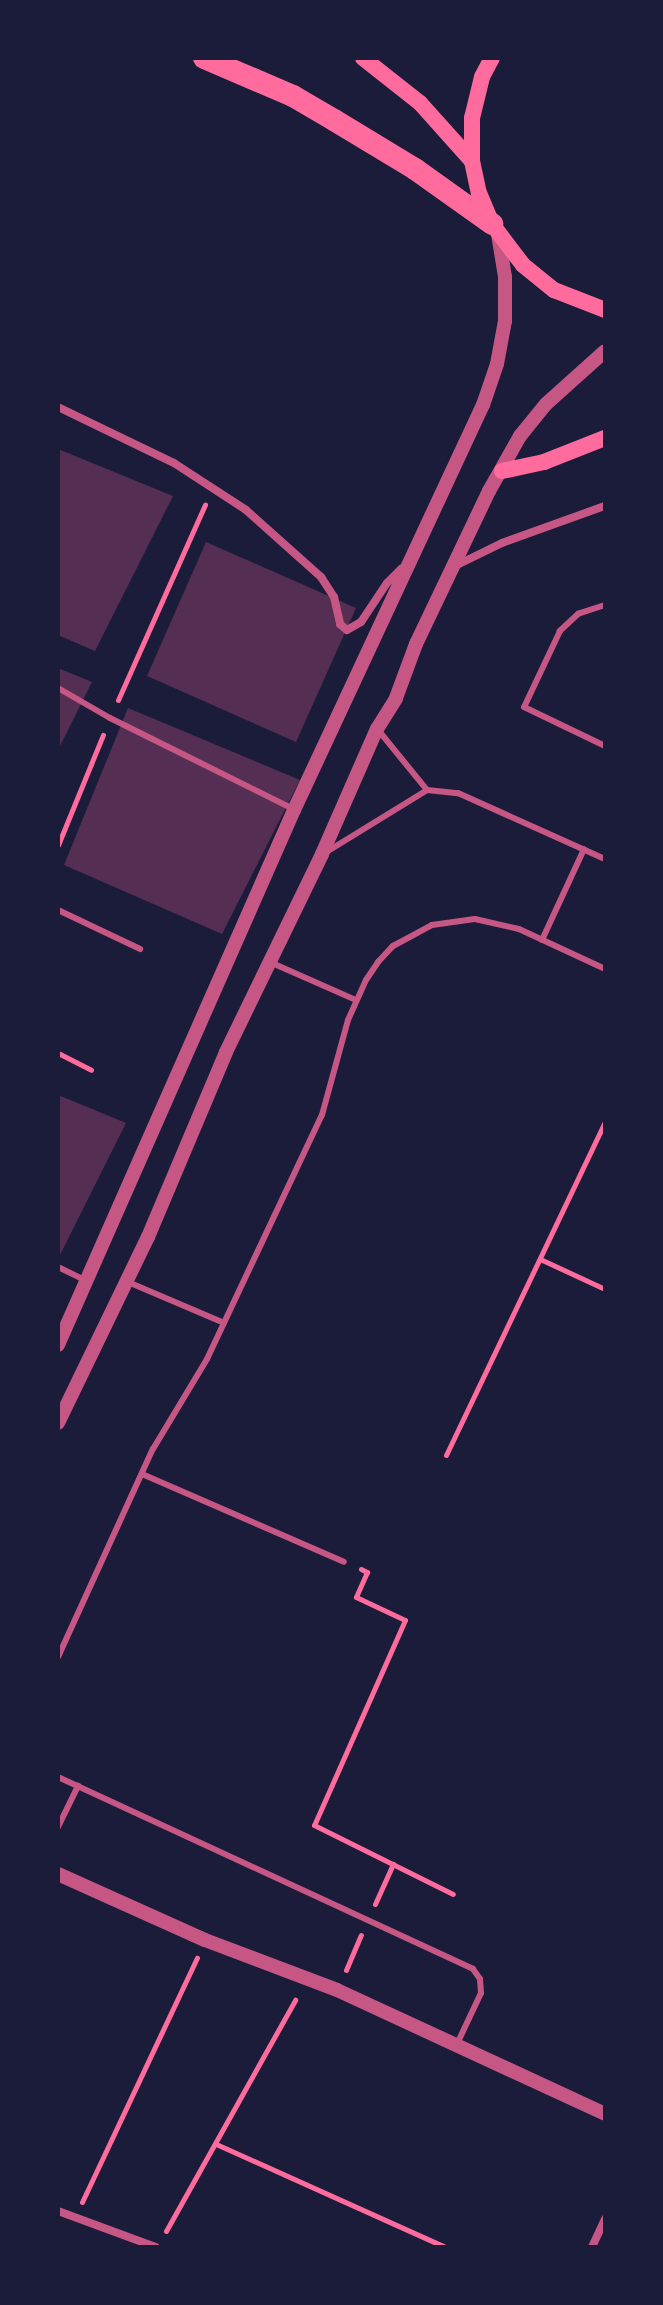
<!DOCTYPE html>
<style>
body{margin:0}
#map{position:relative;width:663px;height:2305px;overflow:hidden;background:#1b1b3a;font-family:Raleway,sans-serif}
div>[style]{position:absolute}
.building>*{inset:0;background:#542f53}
.path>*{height:5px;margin:-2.5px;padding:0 2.5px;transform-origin:2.5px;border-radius:2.5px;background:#ff6b9d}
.service>*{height:6px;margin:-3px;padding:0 3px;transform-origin:3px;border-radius:3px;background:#c65784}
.minor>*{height:8px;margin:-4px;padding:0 4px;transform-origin:4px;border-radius:4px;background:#c65784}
.tertiary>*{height:14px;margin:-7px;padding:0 7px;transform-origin:7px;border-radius:7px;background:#c65784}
.secondary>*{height:16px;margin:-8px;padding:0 8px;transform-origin:8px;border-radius:8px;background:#ff6b9d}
.trunk>*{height:22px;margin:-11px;padding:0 11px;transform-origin:11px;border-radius:11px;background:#ff6b9d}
span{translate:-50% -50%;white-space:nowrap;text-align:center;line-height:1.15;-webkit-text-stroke:8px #1b1b3a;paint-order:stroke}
.frame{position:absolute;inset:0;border:60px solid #1b1b3a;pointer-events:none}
</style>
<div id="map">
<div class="building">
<div style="clip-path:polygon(58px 449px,173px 496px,95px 651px,58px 635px)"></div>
<div style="clip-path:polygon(206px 542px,356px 608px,296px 742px,147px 676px)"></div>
<div style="clip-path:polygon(58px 668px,92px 682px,58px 750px)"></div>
<div style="clip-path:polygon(128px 708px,300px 780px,222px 934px,64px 865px)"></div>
<div style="clip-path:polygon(58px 1095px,126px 1123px,58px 1259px)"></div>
</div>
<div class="path">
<div style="left:118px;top:700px;width:214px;rotate:-66deg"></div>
<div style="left:58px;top:845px;width:119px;rotate:-67.8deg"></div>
<div style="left:58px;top:1053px;width:37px;rotate:27deg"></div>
<div style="left:540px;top:1259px;width:72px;rotate:24.8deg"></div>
<div style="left:446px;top:1455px;width:369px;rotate:-64.5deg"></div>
<div style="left:361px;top:1569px;width:7px;rotate:27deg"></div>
<div style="left:367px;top:1572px;width:27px;rotate:114deg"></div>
<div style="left:356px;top:1597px;width:54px;rotate:25.1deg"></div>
<div style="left:405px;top:1620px;width:224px;rotate:113.9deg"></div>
<div style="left:314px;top:1825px;width:155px;rotate:26.4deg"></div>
<div style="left:375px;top:1904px;width:44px;rotate:-65.8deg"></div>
<div style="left:346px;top:1970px;width:38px;rotate:-67deg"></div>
<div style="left:216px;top:2144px;width:251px;rotate:24.2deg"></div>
<div style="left:82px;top:2202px;width:270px;rotate:-64.8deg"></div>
<div style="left:166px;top:2231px;width:265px;rotate:-60.8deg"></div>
</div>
<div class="service">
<div style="left:605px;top:605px;width:28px;rotate:162deg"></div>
<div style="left:578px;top:614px;width:25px;rotate:137deg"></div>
<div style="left:560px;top:631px;width:84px;rotate:115.3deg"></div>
<div style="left:524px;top:707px;width:90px;rotate:25.7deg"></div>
<div style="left:58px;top:688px;width:60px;rotate:30deg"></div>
<div style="left:110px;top:718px;width:204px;rotate:26.4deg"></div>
<div style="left:379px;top:731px;width:76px;rotate:50.9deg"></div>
<div style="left:328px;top:851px;width:116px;rotate:-31.6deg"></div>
<div style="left:427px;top:790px;width:31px;rotate:6deg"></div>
<div style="left:458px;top:793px;width:161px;rotate:24.2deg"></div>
<div style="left:58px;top:910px;width:91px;rotate:25.4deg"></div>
<div style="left:542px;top:940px;width:100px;rotate:-65.2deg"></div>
<div style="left:272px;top:963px;width:92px;rotate:23.8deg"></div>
<div style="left:58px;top:1267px;width:30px;rotate:26deg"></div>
<div style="left:128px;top:1282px;width:104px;rotate:23.1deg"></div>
<div style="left:142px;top:1474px;width:220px;rotate:23.5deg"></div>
<div style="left:58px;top:1657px;width:229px;rotate:-65.5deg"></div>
<div style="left:153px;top:1449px;width:105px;rotate:-59deg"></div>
<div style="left:207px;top:1359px;width:270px;rotate:-64.8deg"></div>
<div style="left:322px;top:1115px;width:98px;rotate:-74.7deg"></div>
<div style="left:348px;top:1020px;width:44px;rotate:-65.8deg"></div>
<div style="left:366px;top:980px;width:22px;rotate:-56deg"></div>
<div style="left:378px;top:962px;width:22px;rotate:-47deg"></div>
<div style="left:393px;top:946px;width:44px;rotate:-28.3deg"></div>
<div style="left:432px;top:925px;width:43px;rotate:-7.9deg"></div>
<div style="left:475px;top:919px;width:45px;rotate:12.8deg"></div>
<div style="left:519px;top:929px;width:95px;rotate:24.9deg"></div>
<div style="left:58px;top:1777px;width:457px;rotate:24.8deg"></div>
<div style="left:473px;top:1969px;width:12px;rotate:55deg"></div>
<div style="left:480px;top:1979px;width:14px;rotate:86deg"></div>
<div style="left:481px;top:1993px;width:56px;rotate:115.2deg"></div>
<div style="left:58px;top:1827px;width:46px;rotate:-64deg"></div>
</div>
<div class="minor">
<div style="left:58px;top:407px;width:129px;rotate:25.8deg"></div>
<div style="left:174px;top:463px;width:86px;rotate:33.1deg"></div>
<div style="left:246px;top:510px;width:101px;rotate:41.8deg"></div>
<div style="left:321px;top:577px;width:24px;rotate:57deg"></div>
<div style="left:334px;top:597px;width:28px;rotate:77deg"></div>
<div style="left:340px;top:624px;width:9px;rotate:41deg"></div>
<div style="left:347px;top:630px;width:16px;rotate:-30deg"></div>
<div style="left:361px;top:622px;width:47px;rotate:-56.3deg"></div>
<div style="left:387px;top:583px;width:20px;rotate:-45deg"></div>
<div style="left:457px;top:565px;width:50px;rotate:-26.1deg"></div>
<div style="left:502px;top:543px;width:109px;rotate:-19.8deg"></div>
<div style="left:58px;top:2211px;width:104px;rotate:20.2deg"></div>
<div style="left:592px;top:2247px;width:31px;rotate:-65deg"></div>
</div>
<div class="tertiary">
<div style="left:58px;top:1345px;width:585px;rotate:-66.2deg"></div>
<div style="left:294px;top:810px;width:447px;rotate:-65deg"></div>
<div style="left:483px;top:405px;width:43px;rotate:-71.1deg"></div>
<div style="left:497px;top:364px;width:44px;rotate:-79.5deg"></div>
<div style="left:505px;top:321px;width:44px;rotate:-90deg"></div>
<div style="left:505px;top:277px;width:44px;rotate:-99.2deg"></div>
<div style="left:58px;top:1423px;width:207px;rotate:-64.2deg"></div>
<div style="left:148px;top:1237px;width:201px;rotate:-67.1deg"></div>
<div style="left:226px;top:1052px;width:220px;rotate:-64.1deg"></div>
<div style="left:322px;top:854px;width:137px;rotate:-66.3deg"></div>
<div style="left:377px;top:729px;width:36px;rotate:-58deg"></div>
<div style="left:396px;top:698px;width:58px;rotate:-69.7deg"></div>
<div style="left:416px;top:644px;width:170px;rotate:-64.5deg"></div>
<div style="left:489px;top:491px;width:63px;rotate:-60.6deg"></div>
<div style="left:520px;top:436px;width:41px;rotate:-50.9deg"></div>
<div style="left:546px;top:404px;width:79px;rotate:-41.9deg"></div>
<div style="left:58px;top:1874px;width:161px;rotate:24.2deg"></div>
<div style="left:205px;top:1940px;width:141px;rotate:20.7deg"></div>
<div style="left:337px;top:1990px;width:295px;rotate:24.8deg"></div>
</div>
<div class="secondary">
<div style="left:363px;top:58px;width:73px;rotate:38.3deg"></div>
<div style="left:420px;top:103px;width:78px;rotate:48.1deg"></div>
<div style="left:492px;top:58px;width:21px;rotate:118deg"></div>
<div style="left:482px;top:77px;width:42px;rotate:103.7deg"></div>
<div style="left:472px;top:118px;width:43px;rotate:90deg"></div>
<div style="left:472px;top:161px;width:33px;rotate:78deg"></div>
<div style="left:479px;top:193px;width:34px;rotate:67deg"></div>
<div style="left:492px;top:224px;width:51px;rotate:52.9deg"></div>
<div style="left:523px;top:265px;width:40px;rotate:39deg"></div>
<div style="left:554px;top:290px;width:55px;rotate:21.4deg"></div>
<div style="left:502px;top:471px;width:43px;rotate:-12.1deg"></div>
<div style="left:544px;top:462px;width:66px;rotate:-21.5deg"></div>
</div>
<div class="trunk">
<div style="left:204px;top:58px;width:97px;rotate:23.1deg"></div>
<div style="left:293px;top:96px;width:48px;rotate:30.3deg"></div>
<div style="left:334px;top:120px;width:95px;rotate:31.2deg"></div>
<div style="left:415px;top:169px;width:95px;rotate:35.5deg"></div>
</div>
<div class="frame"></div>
</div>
